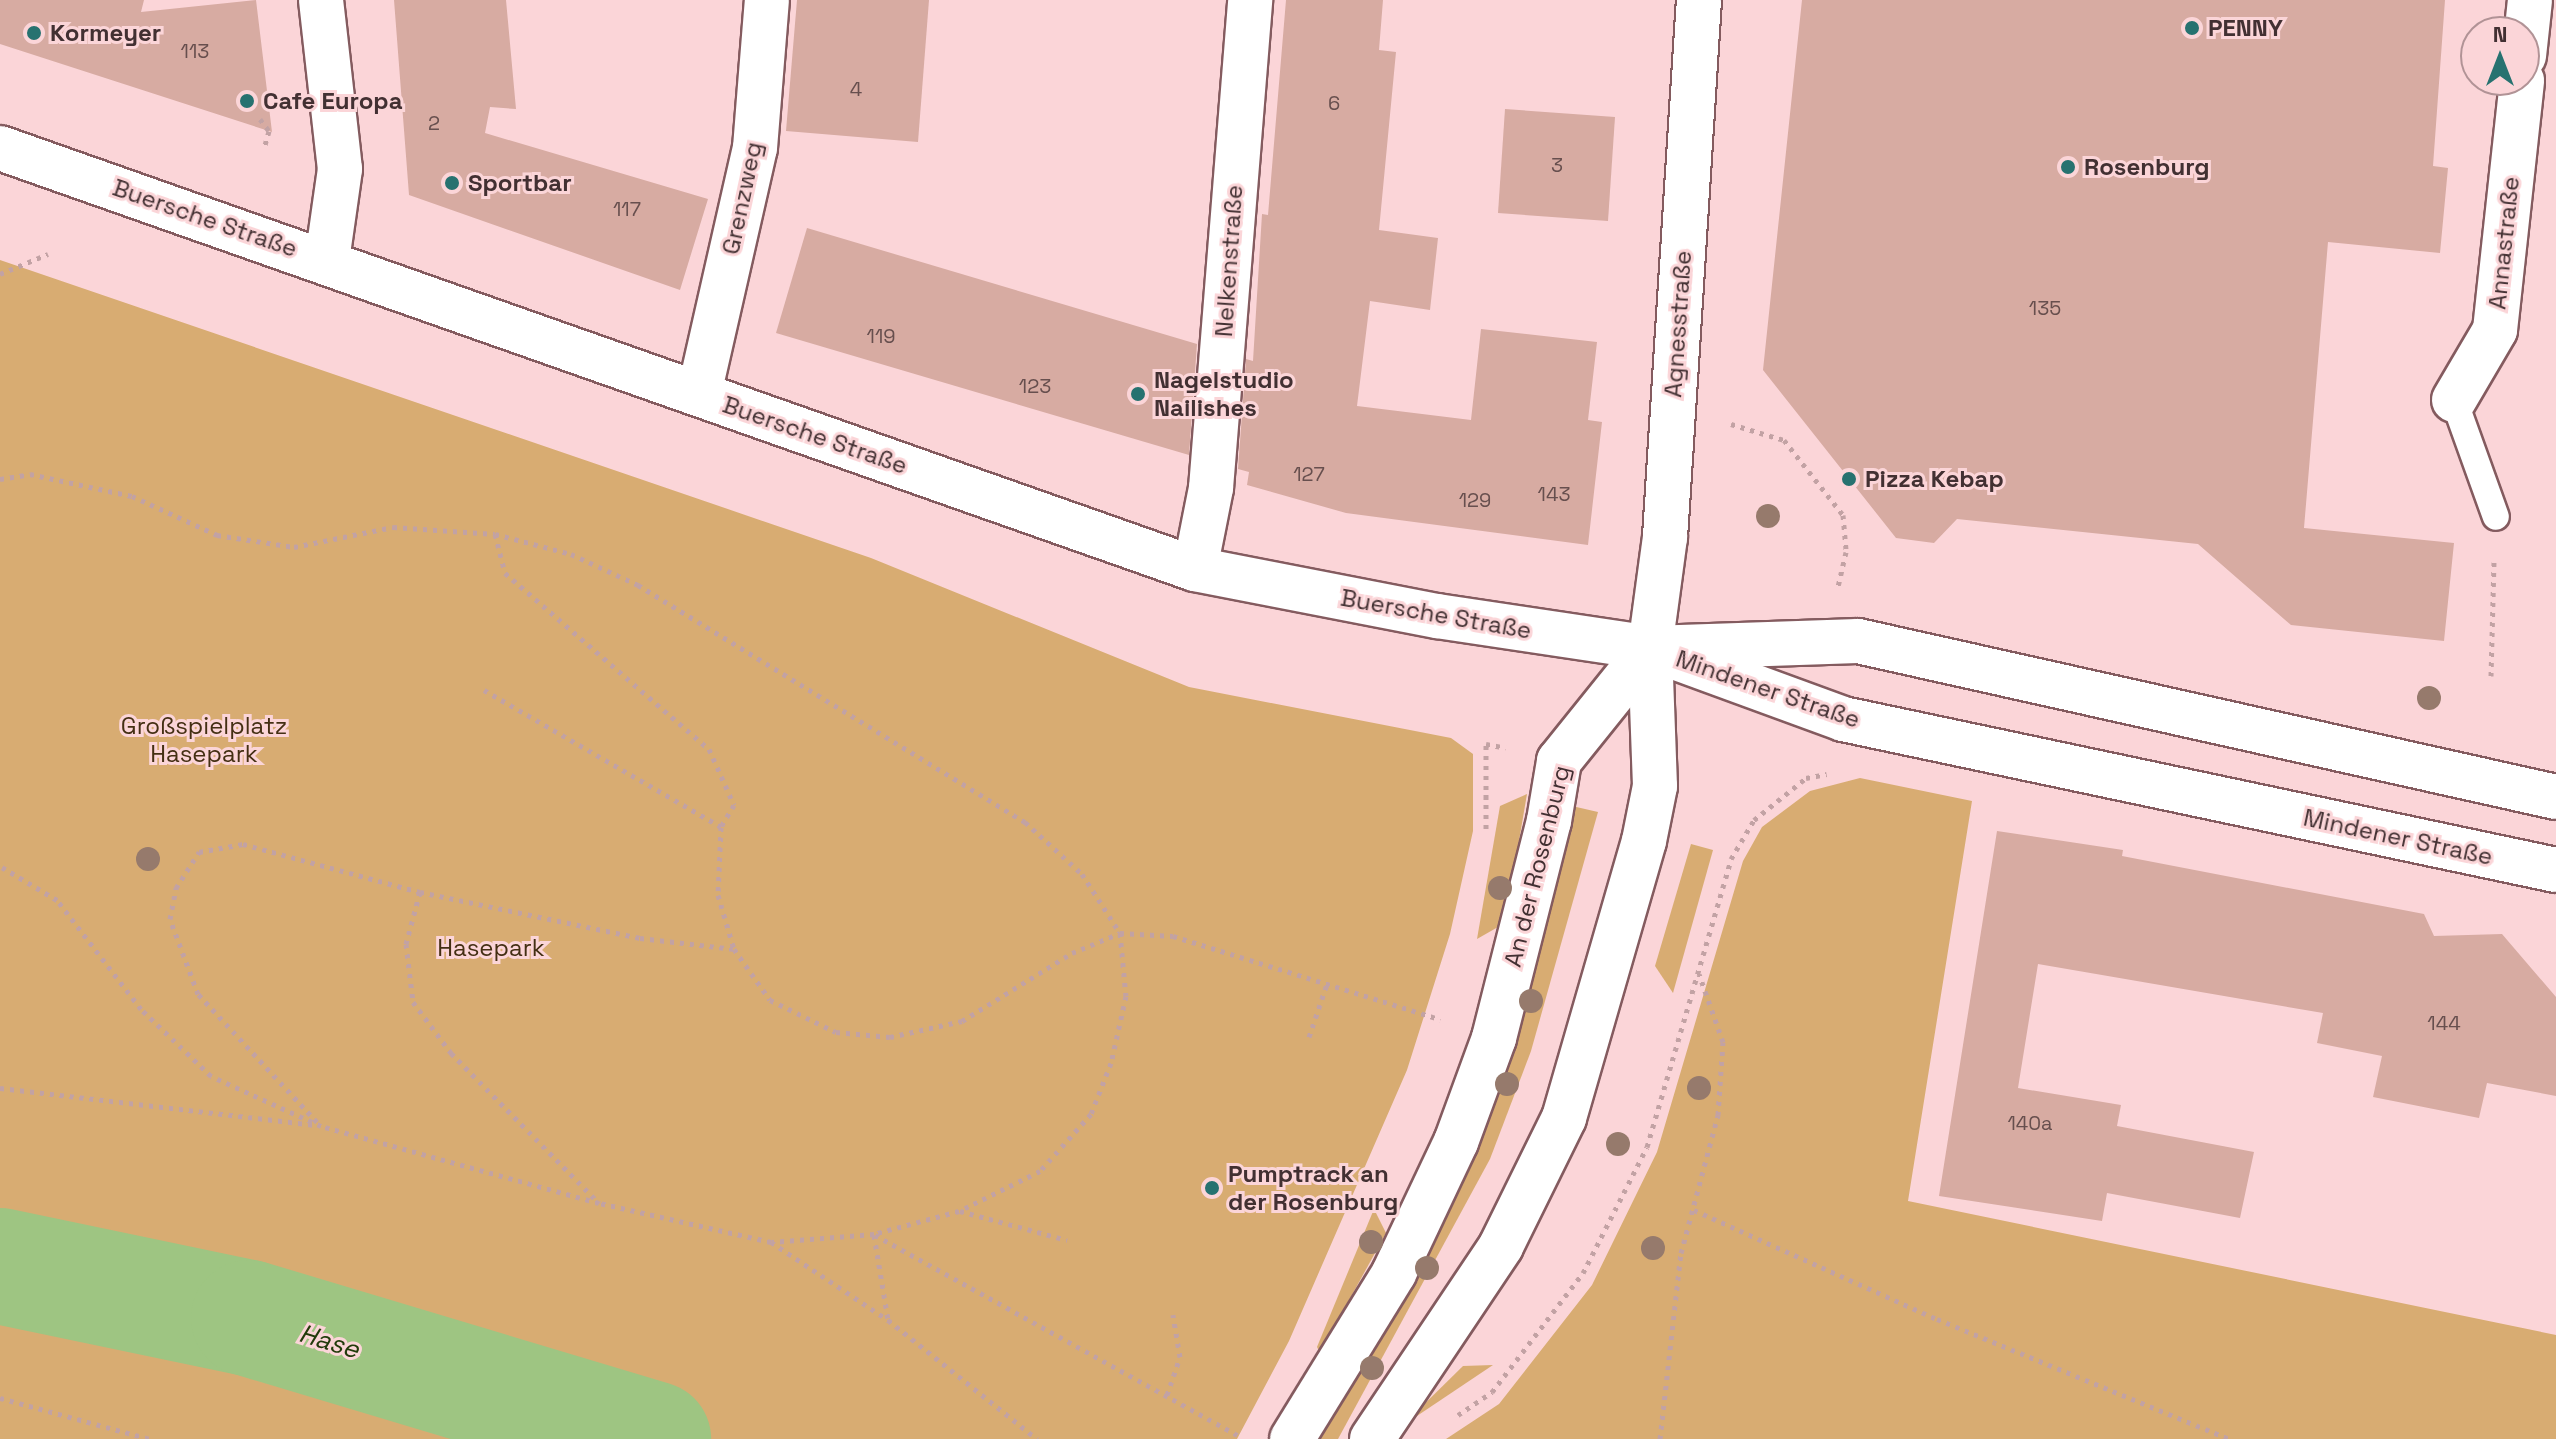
<!DOCTYPE html>
<meta charset="utf-8">
<style>
body{margin:0}
#map{position:relative;width:2556px;height:1439px;overflow:hidden;background:#fbd5d8;font-family:"Space Grotesk",sans-serif}
div>[style]{position:absolute}
.green>*{inset:0;background:#d8ac72}
.river>*{height:116px;margin:-58px;padding:0 58px;transform-origin:58px;border-radius:58px;background:#9ec582}
.building>*{inset:0;background:#d7aba2}
.path>*{height:5px;margin-top:-2.5px;transform-origin:0;background:repeating-linear-gradient(90deg,#c2a2a4 0 4px,transparent 0 10px)}
.roads{filter:drop-shadow(2px 0 #845b5f) drop-shadow(-2px 0 #845b5f) drop-shadow(0 2px #845b5f) drop-shadow(0 -2px #845b5f)}
.lane>*{height:26px;margin:-13px;padding:0 13px;transform-origin:13px;border-radius:13px;background:#fff}
.street>*{height:44px;margin:-22px;padding:0 22px;transform-origin:22px;border-radius:22px;background:#fff}
.secondary>*{height:44px;margin:-22px;padding:0 22px;transform-origin:22px;border-radius:22px;background:#fff}
.trees>*{width:24px;height:24px;margin:-12px;border-radius:50%;background:#967a6c}
.dots>*{width:22px;height:22px;translate:-50% -50%;box-sizing:border-box;border:4px solid #fbd5d8;border-radius:50%}
span{translate:-50% -50%;white-space:nowrap;text-align:center;line-height:1.15;-webkit-text-stroke:6px #fbd5d8;paint-order:stroke}
.number-label{font-size:20px;color:#674f4e}
.number-label span{-webkit-text-stroke-width:0}
.poi-label{font-size:24px;color:#423032;font-weight:700}
.left{translate:0 -50%;text-align:left}
.street-label{font-size:24px;color:#423032}
.park-label{font-size:24px;color:#442f13}
.water-label{font-size:26px;color:#223b0b;font-style:italic}
.north{position:absolute;left:2460px;top:16px;width:80px;height:80px;box-sizing:border-box;background:#fbd5d8;border:2px solid #b19396;border-radius:50%;rotate:0deg;font-size:22px;font-weight:700;line-height:32px;text-align:center;color:#423032}
.north::after{content:'';display:block;margin:auto;width:28px;height:36px;background:#277270;clip-path:polygon(50% 0,100% 100%,50% 72%,0 100%)}
</style>
<div id="map">
<div class="green">
<div style="clip-path:polygon(0 260px,871px 558px,1189px 687px,1451px 738px,1473px 754px,1473px 831px,1450px 934px,1407px 1070px,1289px 1341px,1237px 1439px,0 1439px)"></div>
<div style="clip-path:polygon(1860px 778px,1972px 801px,1908px 1201px,2556px 1335px,2556px 1439px,1446px 1439px,1499px 1404px,1592px 1285px,1657px 1152px,1743px 861px,1762px 827px,1810px 791px)"></div>
<div style="clip-path:polygon(1527px 794px,1505px 923px,1477px 939px,1500px 806px)"></div>
<div style="clip-path:polygon(1572px 806px,1598px 812px,1531px 1051px,1490px 1159px,1338px 1439px,1313px 1439px)"></div>
<div style="clip-path:polygon(1691px 844px,1713px 850px,1673px 993px,1655px 966px)"></div>
<div style="clip-path:polygon(1374px 1209px,1386px 1233px,1320px 1353px,1317px 1347px)"></div>
<div style="clip-path:polygon(1493px 1365px,1402px 1426px,1463px 1366px)"></div>
</div>
<div class="river">
<div style="left:0;top:1266px;width:254px;rotate:11.8deg"></div>
<div style="left:249px;top:1318px;width:422px;rotate:16.7deg"></div>
</div>
<div class="building">
<div style="clip-path:polygon(0 0,144px 0,141px 12px,256px 0,272px 132px,0 44px)"></div>
<div style="clip-path:polygon(394px 0,506px 0,516px 109px,490px 107px,485px 133px,708px 199px,680px 290px,409px 195px)"></div>
<div style="clip-path:polygon(797px 0,929px 0,918px 142px,786px 131px)"></div>
<div style="clip-path:polygon(1286px 0,1383px 0,1379px 50px,1396px 52px,1379px 230px,1438px 238px,1430px 310px,1370px 301px,1357px 406px,1471px 420px,1481px 329px,1597px 342px,1588px 420px,1602px 422px,1588px 545px,1346px 513px,1247px 485px,1249px 472px,1238px 469px,1246px 359px,1253px 361px,1262px 214px,1268px 215px)"></div>
<div style="clip-path:polygon(1802px 0,2445px 0,2433px 166px,2448px 168px,2440px 253px,2328px 242px,2304px 528px,2454px 543px,2444px 641px,2291px 625px,2198px 544px,1957px 519px,1934px 543px,1896px 538px,1763px 370px)"></div>
<div style="clip-path:polygon(1505px 109px,1615px 117px,1608px 221px,1498px 213px)"></div>
<div style="clip-path:polygon(807px 228px,1197px 344px,1189px 455px,776px 333px)"></div>
<div style="clip-path:polygon(1997px 831px,2123px 850px,2122px 856px,2424px 914px,2434px 936px,2502px 934px,2556px 997px,2556px 1096px,2487px 1083px,2479px 1118px,2373px 1097px,2382px 1056px,2317px 1043px,2323px 1013px,2038px 964px,2018px 1088px,2121px 1105px,2117px 1126px,2254px 1152px,2240px 1218px,2107px 1193px,2102px 1221px,1939px 1196px)"></div>
</div>
<div class="path">
<div style="left:260px;top:119px;width:15px;rotate:53deg"></div>
<div style="left:269px;top:131px;width:15px;rotate:106deg"></div>
<div style="left:0;top:274px;width:52px;rotate:-22.6deg"></div>
<div style="left:1731px;top:424px;width:55px;rotate:16.8deg"></div>
<div style="left:1784px;top:440px;width:95px;rotate:51.8deg"></div>
<div style="left:1843px;top:515px;width:37px;rotate:85deg"></div>
<div style="left:1846px;top:552px;width:36px;rotate:103deg"></div>
<div style="left:0;top:479px;width:30px;rotate:-9deg"></div>
<div style="left:30px;top:474px;width:104px;rotate:12.2deg"></div>
<div style="left:132px;top:496px;width:94px;rotate:24.6deg"></div>
<div style="left:217px;top:535px;width:78px;rotate:8.9deg"></div>
<div style="left:294px;top:547px;width:101px;rotate:-11.4deg"></div>
<div style="left:393px;top:527px;width:102px;rotate:3.9deg"></div>
<div style="left:495px;top:534px;width:79px;rotate:14.7deg"></div>
<div style="left:571px;top:554px;width:74px;rotate:24.8deg"></div>
<div style="left:638px;top:585px;width:454px;rotate:31.5deg"></div>
<div style="left:1025px;top:822px;width:77px;rotate:42.4deg"></div>
<div style="left:1082px;top:874px;width:70px;rotate:57.2deg"></div>
<div style="left:1120px;top:933px;width:63px;rotate:84.6deg"></div>
<div style="left:1126px;top:996px;width:69px;rotate:102.6deg"></div>
<div style="left:1111px;top:1063px;width:55px;rotate:111.4deg"></div>
<div style="left:1091px;top:1114px;width:76px;rotate:131.8deg"></div>
<div style="left:1040px;top:1171px;width:90px;rotate:153.7deg"></div>
<div style="left:959px;top:1211px;width:88px;rotate:164.9deg"></div>
<div style="left:874px;top:1234px;width:103px;rotate:175.6deg"></div>
<div style="left:771px;top:1242px;width:176px;rotate:-167.2deg"></div>
<div style="left:599px;top:1203px;width:288px;rotate:-164.5deg"></div>
<div style="left:321px;top:1126px;width:121px;rotate:-155.6deg"></div>
<div style="left:211px;top:1076px;width:97px;rotate:-136.3deg"></div>
<div style="left:141px;top:1009px;width:138px;rotate:-127.6deg"></div>
<div style="left:57px;top:900px;width:66px;rotate:-149.2deg"></div>
<div style="left:495px;top:534px;width:40px;rotate:75.6deg"></div>
<div style="left:505px;top:573px;width:269px;rotate:40.8deg"></div>
<div style="left:709px;top:749px;width:61px;rotate:65.9deg"></div>
<div style="left:734px;top:805px;width:26px;rotate:121deg"></div>
<div style="left:721px;top:827px;width:68px;rotate:92.5deg"></div>
<div style="left:718px;top:895px;width:56px;rotate:73.5deg"></div>
<div style="left:2491px;top:676px;width:114px;rotate:-88.5deg"></div>
<div style="left:484px;top:690px;width:274px;rotate:30deg"></div>
<div style="left:1486px;top:829px;width:85px;rotate:-90deg"></div>
<div style="left:1486px;top:744px;width:20px;rotate:11deg"></div>
<div style="left:420px;top:892px;width:54px;rotate:105.1deg"></div>
<div style="left:406px;top:944px;width:58px;rotate:83.1deg"></div>
<div style="left:413px;top:1002px;width:64px;rotate:53.3deg"></div>
<div style="left:451px;top:1053px;width:211px;rotate:45.4deg"></div>
<div style="left:1309px;top:1037px;width:59px;rotate:-71.3deg"></div>
<div style="left:0;top:1088px;width:315px;rotate:6.7deg"></div>
<div style="left:317px;top:1122px;width:175px;rotate:-132.9deg"></div>
<div style="left:198px;top:994px;width:80px;rotate:-110.5deg"></div>
<div style="left:170px;top:919px;width:32px;rotate:-79deg"></div>
<div style="left:176px;top:888px;width:43px;rotate:-57.4deg"></div>
<div style="left:199px;top:852px;width:45px;rotate:-10.3deg"></div>
<div style="left:243px;top:844px;width:183px;rotate:15.2deg"></div>
<div style="left:420px;top:892px;width:225px;rotate:11.8deg"></div>
<div style="left:640px;top:938px;width:95px;rotate:6.7deg"></div>
<div style="left:734px;top:949px;width:62px;rotate:54.8deg"></div>
<div style="left:770px;top:1000px;width:73px;rotate:25.9deg"></div>
<div style="left:836px;top:1032px;width:54px;rotate:5.3deg"></div>
<div style="left:890px;top:1037px;width:74px;rotate:-12.5deg"></div>
<div style="left:962px;top:1021px;width:129px;rotate:-31.7deg"></div>
<div style="left:1072px;top:953px;width:52px;rotate:-22.6deg"></div>
<div style="left:1120px;top:933px;width:53px;rotate:3.2deg"></div>
<div style="left:1173px;top:936px;width:280px;rotate:17.3deg"></div>
<div style="left:1694px;top:1210px;width:266px;rotate:24.2deg"></div>
<div style="left:1937px;top:1319px;width:317px;rotate:22.3deg"></div>
<div style="left:960px;top:1211px;width:111px;rotate:15.2deg"></div>
<div style="left:874px;top:1235px;width:86px;rotate:80.6deg"></div>
<div style="left:875px;top:1235px;width:414px;rotate:28.9deg"></div>
<div style="left:771px;top:1242px;width:141px;rotate:33.7deg"></div>
<div style="left:888px;top:1320px;width:191px;rotate:38.6deg"></div>
<div style="left:1167px;top:1395px;width:40px;rotate:-71.1deg"></div>
<div style="left:1180px;top:1357px;width:43px;rotate:-99.5deg"></div>
<div style="left:0;top:1398px;width:156px;rotate:15.3deg"></div>
<div style="left:1458px;top:1415px;width:41px;rotate:-34.1deg"></div>
<div style="left:1492px;top:1392px;width:150px;rotate:-52.6deg"></div>
<div style="left:1583px;top:1273px;width:141px;rotate:-63.1deg"></div>
<div style="left:1647px;top:1147px;width:300px;rotate:-73.7deg"></div>
<div style="left:1731px;top:859px;width:45px;rotate:-59.5deg"></div>
<div style="left:1754px;top:820px;width:67px;rotate:-38.9deg"></div>
<div style="left:1806px;top:778px;width:21px;rotate:-11deg"></div>
<div style="left:1660px;top:1439px;width:187px;rotate:-83.6deg"></div>
<div style="left:1681px;top:1253px;width:143px;rotate:-75deg"></div>
<div style="left:1718px;top:1115px;width:73px;rotate:-86.1deg"></div>
<div style="left:1723px;top:1042px;width:72px;rotate:-109.4deg"></div>
</div>
<div class="roads">
<div class="lane">
<div style="left:2454px;top:400px;width:124px;rotate:70.3deg"></div>
</div>
<div class="street">
<div style="left:321px;top:0;width:170px;rotate:83.6deg"></div>
<div style="left:340px;top:169px;width:92px;rotate:98.1deg"></div>
<div style="left:2524px;top:56px;width:56px;rotate:-83.9deg"></div>
<div style="left:699px;top:394px;width:252px;rotate:-77.2deg"></div>
<div style="left:755px;top:148px;width:148px;rotate:-85.4deg"></div>
<div style="left:2454px;top:400px;width:81px;rotate:-59.6deg"></div>
<div style="left:2495px;top:330px;width:251px;rotate:-83.8deg"></div>
<div style="left:1195px;top:569px;width:83px;rotate:-78.8deg"></div>
<div style="left:1211px;top:488px;width:490px;rotate:-85.4deg"></div>
<div style="left:1650px;top:648px;width:112px;rotate:-82.3deg"></div>
<div style="left:1665px;top:537px;width:538px;rotate:-86.38deg"></div>
</div>
<div class="secondary">
<div style="left:0;top:148px;width:1267px;rotate:19.41deg"></div>
<div style="left:1195px;top:569px;width:247px;rotate:11deg"></div>
<div style="left:1437px;top:616px;width:215px;rotate:8.5deg"></div>
<div style="left:1650px;top:648px;width:208px;rotate:-1.9deg"></div>
<div style="left:1858px;top:641px;width:715px;rotate:12.6deg"></div>
<div style="left:1671px;top:656px;width:183px;rotate:20.1deg"></div>
<div style="left:1843px;top:719px;width:729px;rotate:11.96deg"></div>
<div style="left:1292px;top:1439px;width:195px;rotate:-58.4deg"></div>
<div style="left:1394px;top:1273px;width:145px;rotate:-64.7deg"></div>
<div style="left:1456px;top:1142px;width:111px;rotate:-69.9deg"></div>
<div style="left:1494px;top:1038px;width:224px;rotate:-75.8deg"></div>
<div style="left:1549px;top:821px;width:61px;rotate:-80.5deg"></div>
<div style="left:1559px;top:761px;width:145px;rotate:-51.2deg"></div>
<div style="left:1372px;top:1439px;width:232px;rotate:-56.2deg"></div>
<div style="left:1501px;top:1246px;width:143px;rotate:-63.8deg"></div>
<div style="left:1564px;top:1118px;width:288px;rotate:-73.9deg"></div>
<div style="left:1644px;top:841px;width:56px;rotate:-78.7deg"></div>
<div style="left:1655px;top:786px;width:138px;rotate:-92.1deg"></div>
</div>
</div>
<div class="trees">
<div style="left:1768px;top:516px"></div>
<div style="left:2429px;top:698px"></div>
<div style="left:148px;top:859px"></div>
<div style="left:1500px;top:888px"></div>
<div style="left:1531px;top:1001px"></div>
<div style="left:1507px;top:1084px"></div>
<div style="left:1699px;top:1088px"></div>
<div style="left:1618px;top:1144px"></div>
<div style="left:1371px;top:1242px"></div>
<div style="left:1653px;top:1248px"></div>
<div style="left:1427px;top:1268px"></div>
<div style="left:1372px;top:1368px"></div>
</div>
<div class="dots">
<div style="left:2192px;top:28px;background:#277270"></div>
<div style="left:34px;top:33px;background:#277270"></div>
<div style="left:247px;top:101px;background:#277270"></div>
<div style="left:2068px;top:167px;background:#277270"></div>
<div style="left:452px;top:183px;background:#277270"></div>
<div style="left:1138px;top:394px;background:#277270"></div>
<div style="left:1849px;top:479px;background:#277270"></div>
<div style="left:1212px;top:1188px;background:#277270"></div>
</div>
<div class="number-label">
<span style="left:195px;top:51px">113</span>
<span style="left:856px;top:89px">4</span>
<span style="left:1334px;top:103px">6</span>
<span style="left:434px;top:123px">2</span>
<span style="left:1557px;top:165px">3</span>
<span style="left:627px;top:209px">117</span>
<span style="left:2045px;top:308px">135</span>
<span style="left:881px;top:336px">119</span>
<span style="left:1035px;top:386px">123</span>
<span style="left:1309px;top:474px">127</span>
<span style="left:1554px;top:494px">143</span>
<span style="left:1475px;top:500px">129</span>
<span style="left:2444px;top:1023px">144</span>
<span style="left:2030px;top:1123px">140a</span>
</div>
<div class="poi-label">
<span class="left" style="left:2208px;top:28px">PENNY</span>
<span class="left" style="left:50px;top:33px">Kormeyer</span>
<span class="left" style="left:263px;top:101px">Cafe Europa</span>
<span class="left" style="left:2084px;top:167px">Rosenburg</span>
<span class="left" style="left:468px;top:183px">Sportbar</span>
<span class="left" style="left:1154px;top:394px">Nagelstudio<br>Nailishes</span>
<span class="left" style="left:1865px;top:479px">Pizza Kebap</span>
<span class="left" style="left:1228px;top:1188px">Pumptrack an<br>der Rosenburg</span>
</div>
<div class="street-label">
<span style="left:742px;top:198px;rotate:-78deg">Grenzweg</span>
<span style="left:205px;top:218px;rotate:19deg">Buersche Straße</span>
<span style="left:2504px;top:243px;rotate:-84deg">Annastraße</span>
<span style="left:1229px;top:261px;rotate:-86deg">Nelkenstraße</span>
<span style="left:1678px;top:324px;rotate:-86deg">Agnesstraße</span>
<span style="left:815px;top:435px;rotate:19deg">Buersche Straße</span>
<span style="left:1436px;top:614px;rotate:10deg">Buersche Straße</span>
<span style="left:1768px;top:689px;rotate:19deg">Mindener Straße</span>
<span style="left:2398px;top:837px;rotate:12deg">Mindener Straße</span>
<span style="left:1537px;top:866px;rotate:-76deg">An der Rosenburg</span>
</div>
<div class="park-label">
<span style="left:204px;top:740px">Großspielplatz<br>Hasepark</span>
<span style="left:491px;top:948px">Hasepark</span>
</div>
<div class="water-label">
<span style="left:329px;top:1342px;rotate:17deg">Hase</span>
</div>
<div class="north">N</div>
</div>
